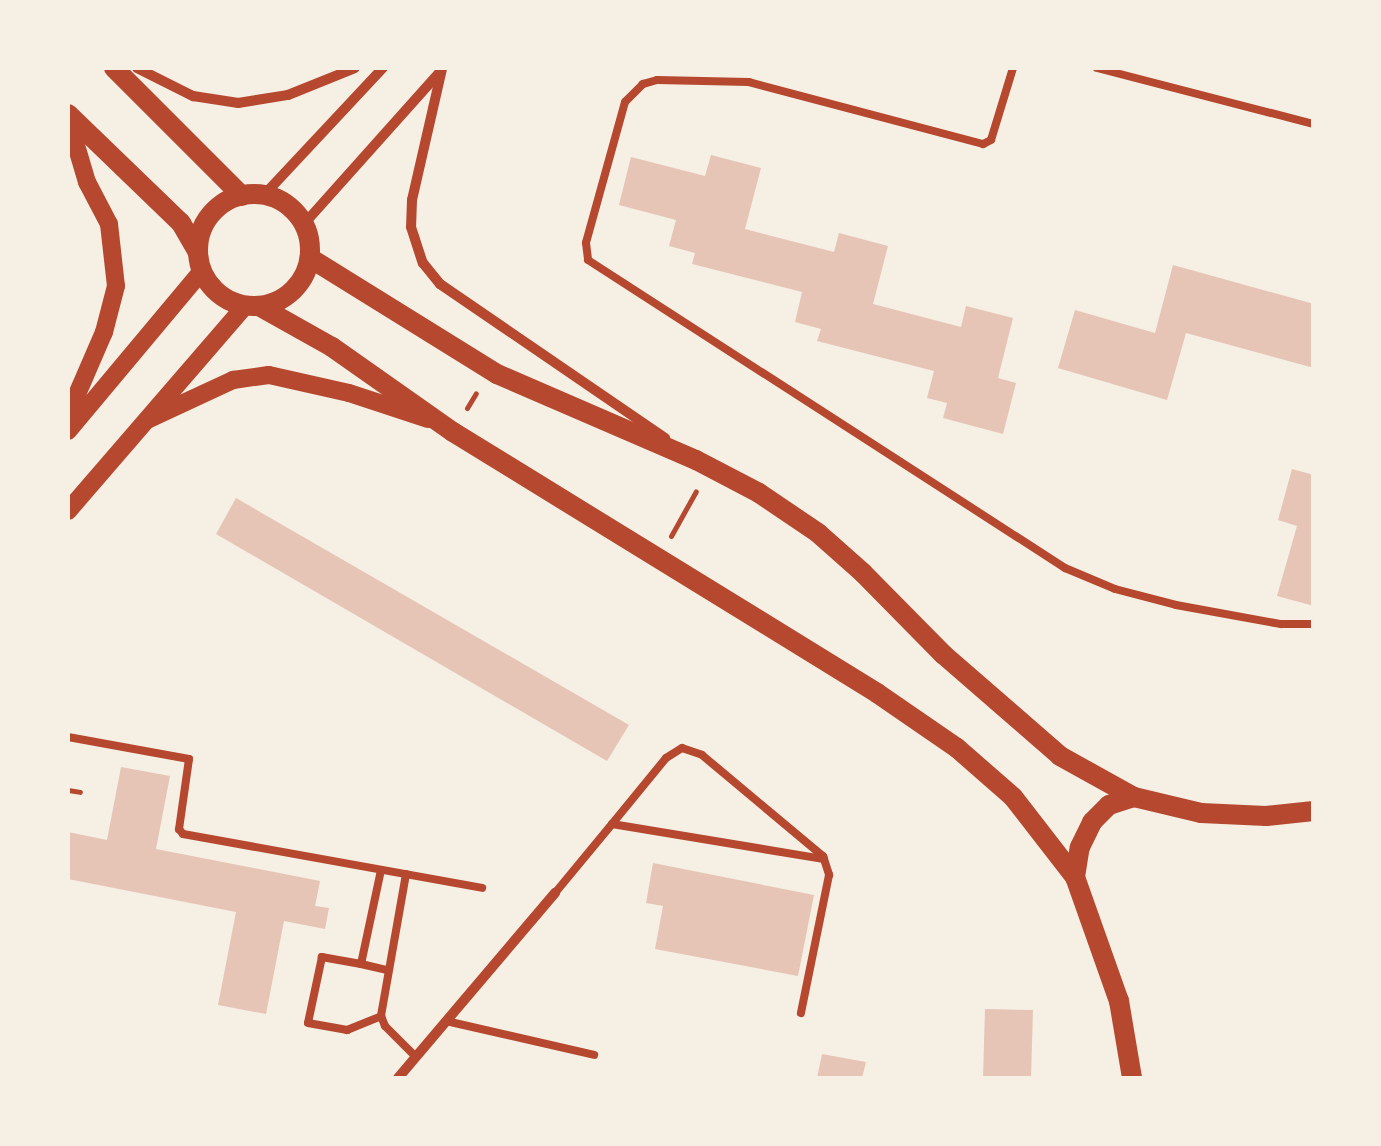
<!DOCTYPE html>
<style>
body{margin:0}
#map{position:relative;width:1381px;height:1146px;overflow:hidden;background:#f6efe4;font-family:"Roboto Serif",serif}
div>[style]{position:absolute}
.building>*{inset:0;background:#e6c5b7}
.path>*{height:5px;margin:-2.5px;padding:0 2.5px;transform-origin:2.5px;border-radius:2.5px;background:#b5482f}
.service>*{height:8px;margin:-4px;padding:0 4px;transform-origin:4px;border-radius:4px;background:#b5482f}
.minor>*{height:10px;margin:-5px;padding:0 5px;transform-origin:5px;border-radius:5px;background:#b5482f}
.tertiary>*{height:18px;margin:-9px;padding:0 9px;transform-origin:9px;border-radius:9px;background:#b5482f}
.secondary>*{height:20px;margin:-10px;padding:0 10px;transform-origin:10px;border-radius:10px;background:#b5482f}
.secondary>.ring{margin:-10px;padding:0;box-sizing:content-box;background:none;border:20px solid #b5482f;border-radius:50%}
span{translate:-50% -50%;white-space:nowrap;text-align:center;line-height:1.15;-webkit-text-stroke:8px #f6efe4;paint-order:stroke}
.frame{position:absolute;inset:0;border:70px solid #f6efe4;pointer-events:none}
</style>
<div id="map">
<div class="building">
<div style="clip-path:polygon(711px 155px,761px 168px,745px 229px,834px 252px,839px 233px,888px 246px,873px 304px,961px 327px,966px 306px,1013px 318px,998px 378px,1016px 383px,1003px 434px,943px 418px,947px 403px,927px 398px,934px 371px,817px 341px,821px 329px,795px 322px,802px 292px,692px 264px,695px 253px,669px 246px,676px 220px,619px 205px,631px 157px,705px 176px)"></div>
<div style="clip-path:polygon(1173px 265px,1314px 304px,1314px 368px,1186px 333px,1167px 400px,1058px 368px,1075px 310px,1155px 333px)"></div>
<div style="clip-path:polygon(1292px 469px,1314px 475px,1314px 606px,1277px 596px,1297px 526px,1278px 520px)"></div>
<div style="clip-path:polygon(236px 498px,629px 725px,607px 761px,216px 534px)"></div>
<div style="clip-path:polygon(121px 767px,170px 776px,156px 849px,320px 881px,315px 906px,329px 908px,325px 929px,284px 921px,266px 1014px,218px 1005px,236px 912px,68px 879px,68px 832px,107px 840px)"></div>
<div style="clip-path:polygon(653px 863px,814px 895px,798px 976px,655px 949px,663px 906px,646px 903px)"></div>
<div style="clip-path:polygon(985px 1009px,1033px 1010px,1031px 1078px,983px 1078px)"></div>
<div style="clip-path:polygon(822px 1054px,866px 1062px,862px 1078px,817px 1078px)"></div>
</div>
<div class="path">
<div style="left:467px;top:408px;width:17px;rotate:-59deg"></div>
<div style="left:671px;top:536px;width:51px;rotate:-60.9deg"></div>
<div style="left:68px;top:790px;width:12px;rotate:9deg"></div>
</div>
<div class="service">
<div style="left:1013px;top:68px;width:75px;rotate:107deg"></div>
<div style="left:991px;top:140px;width:9px;rotate:153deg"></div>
<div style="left:983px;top:144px;width:242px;rotate:-165.2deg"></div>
<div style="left:749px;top:82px;width:92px;rotate:-178.8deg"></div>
<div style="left:657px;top:80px;width:15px;rotate:164deg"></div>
<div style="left:643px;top:84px;width:25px;rotate:135deg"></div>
<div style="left:625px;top:102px;width:146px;rotate:105.5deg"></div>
<div style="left:586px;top:243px;width:17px;rotate:83deg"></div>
<div style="left:588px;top:260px;width:568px;rotate:32.85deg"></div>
<div style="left:1065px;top:568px;width:54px;rotate:22.8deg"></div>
<div style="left:1115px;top:589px;width:63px;rotate:14.7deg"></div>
<div style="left:1176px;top:605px;width:107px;rotate:10.3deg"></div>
<div style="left:1281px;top:624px;width:33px"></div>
<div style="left:1097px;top:68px;width:224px;rotate:14.5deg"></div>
<div style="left:68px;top:737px;width:123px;rotate:10.3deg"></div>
<div style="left:189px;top:759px;width:71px;rotate:98.1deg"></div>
<div style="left:179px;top:829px;width:6px;rotate:51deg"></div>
<div style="left:183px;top:834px;width:304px;rotate:10.2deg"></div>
<div style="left:612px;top:824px;width:85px;rotate:-50.7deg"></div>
<div style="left:666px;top:758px;width:19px;rotate:-32deg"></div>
<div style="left:682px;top:748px;width:21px;rotate:19deg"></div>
<div style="left:702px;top:755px;width:158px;rotate:39.9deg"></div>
<div style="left:823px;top:856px;width:20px;rotate:72deg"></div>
<div style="left:829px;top:875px;width:141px;rotate:101.5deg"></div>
<div style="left:381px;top:870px;width:96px;rotate:102deg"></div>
<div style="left:361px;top:964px;width:27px;rotate:13deg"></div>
<div style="left:406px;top:874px;width:144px;rotate:100deg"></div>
<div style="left:381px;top:1016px;width:11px;rotate:68deg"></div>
<div style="left:385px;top:1026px;width:44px;rotate:45deg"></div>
<div style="left:555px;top:893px;width:89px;rotate:-50.4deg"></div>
<div style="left:612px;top:824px;width:215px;rotate:9.4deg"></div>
<div style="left:361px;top:964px;width:40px;rotate:-170deg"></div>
<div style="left:322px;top:957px;width:67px;rotate:102deg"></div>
<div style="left:308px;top:1023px;width:40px;rotate:10deg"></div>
<div style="left:347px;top:1030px;width:37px;rotate:-22deg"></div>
<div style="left:446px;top:1021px;width:152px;rotate:12.9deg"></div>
</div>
<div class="minor">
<div style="left:137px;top:68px;width:63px;rotate:26.6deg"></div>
<div style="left:193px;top:96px;width:46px;rotate:8.8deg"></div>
<div style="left:238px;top:103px;width:51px;rotate:-9.1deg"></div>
<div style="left:288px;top:95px;width:72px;rotate:-21.9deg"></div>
<div style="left:442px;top:69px;width:134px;rotate:102.9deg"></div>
<div style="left:412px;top:200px;width:27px;rotate:92deg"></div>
<div style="left:411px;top:227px;width:38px;rotate:72deg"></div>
<div style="left:423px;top:263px;width:27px;rotate:51deg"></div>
<div style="left:440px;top:284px;width:273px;rotate:34.4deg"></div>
<div style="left:264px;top:195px;width:174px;rotate:-46.9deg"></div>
<div style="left:304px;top:224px;width:204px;rotate:-48.2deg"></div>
<div style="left:398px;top:1078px;width:243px;rotate:-49.7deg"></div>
</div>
<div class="tertiary">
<div style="left:68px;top:118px;width:67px;rotate:73.5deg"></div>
<div style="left:87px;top:182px;width:47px;rotate:62.4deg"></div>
<div style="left:109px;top:224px;width:62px;rotate:83.6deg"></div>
<div style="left:116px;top:286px;width:48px;rotate:104.6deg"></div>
<div style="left:104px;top:332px;width:90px;rotate:113.4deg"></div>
<div style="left:149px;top:419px;width:93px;rotate:-24.9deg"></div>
<div style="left:233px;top:380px;width:36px;rotate:-8deg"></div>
<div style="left:269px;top:375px;width:82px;rotate:12.7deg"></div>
<div style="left:349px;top:393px;width:83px;rotate:18.2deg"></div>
<div style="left:68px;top:431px;width:209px;rotate:-50.1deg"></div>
<div style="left:68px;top:511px;width:271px;rotate:-49.2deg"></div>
</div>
<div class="secondary">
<div style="left:114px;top:68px;width:181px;rotate:45deg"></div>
<div style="left:68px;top:114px;width:157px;rotate:44deg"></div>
<div style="left:181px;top:223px;width:34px;rotate:60deg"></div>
<div class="ring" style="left:198px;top:194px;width:92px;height:92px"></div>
<div style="left:310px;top:258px;width:220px;rotate:31.8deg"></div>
<div style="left:497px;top:374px;width:217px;rotate:23.4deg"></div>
<div style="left:696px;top:460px;width:71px;rotate:27.6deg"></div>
<div style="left:759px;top:493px;width:71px;rotate:34.1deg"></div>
<div style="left:818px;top:533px;width:60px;rotate:41.6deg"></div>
<div style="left:863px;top:573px;width:115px;rotate:45.4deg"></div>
<div style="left:944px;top:655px;width:154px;rotate:41deg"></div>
<div style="left:1060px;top:756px;width:85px;rotate:29deg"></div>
<div style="left:1134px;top:797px;width:69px;rotate:13.4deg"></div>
<div style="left:1201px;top:813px;width:65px;rotate:2.6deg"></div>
<div style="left:1266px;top:816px;width:48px;rotate:-5.9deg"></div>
<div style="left:259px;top:306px;width:84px;rotate:29.3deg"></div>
<div style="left:332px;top:347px;width:148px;rotate:35.1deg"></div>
<div style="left:453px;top:432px;width:498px;rotate:31.6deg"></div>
<div style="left:877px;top:693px;width:97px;rotate:34.5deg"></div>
<div style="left:957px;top:748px;width:74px;rotate:41.2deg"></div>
<div style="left:1013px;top:797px;width:101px;rotate:52.2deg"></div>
<div style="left:1075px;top:877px;width:132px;rotate:70.5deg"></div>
<div style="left:1119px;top:1001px;width:78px;rotate:80.4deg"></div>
<div style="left:1075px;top:877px;width:30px;rotate:-81deg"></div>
<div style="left:1080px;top:847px;width:28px;rotate:-64deg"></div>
<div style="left:1092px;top:822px;width:24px;rotate:-45deg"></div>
<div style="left:1109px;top:805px;width:26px;rotate:-18deg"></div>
</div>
<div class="frame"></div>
</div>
